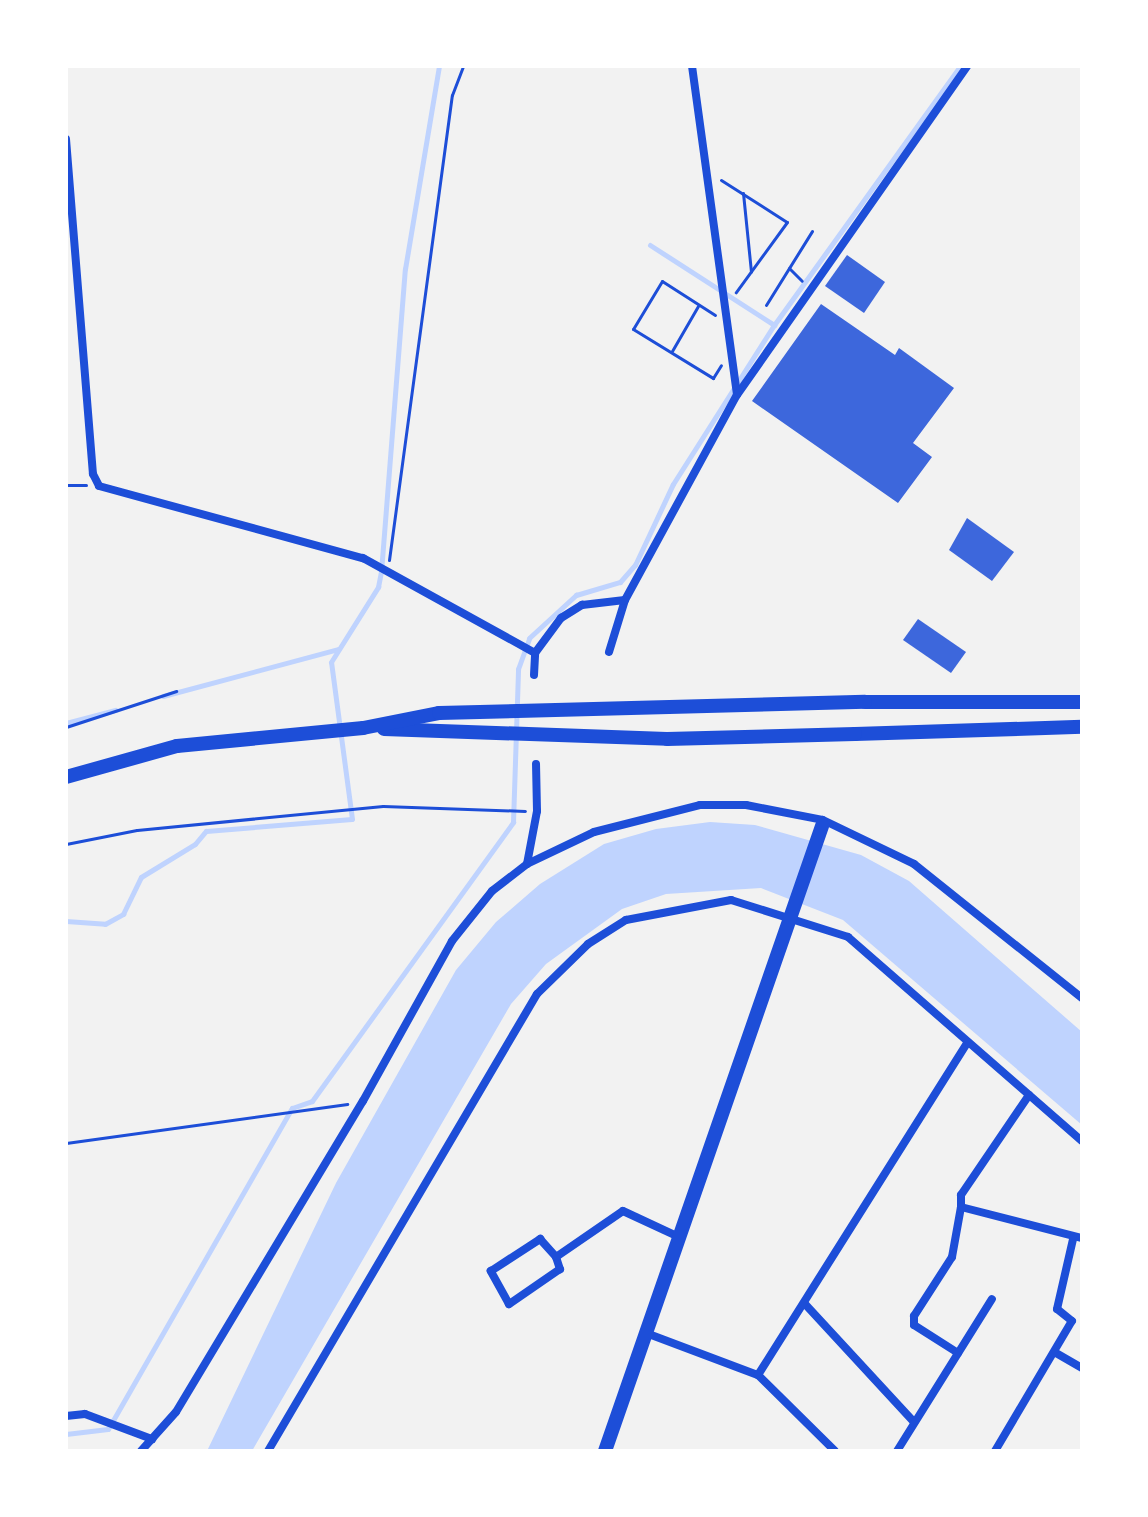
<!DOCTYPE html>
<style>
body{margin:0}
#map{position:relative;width:1148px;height:1517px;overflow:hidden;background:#f2f2f2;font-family:"Sofia Sans Condensed",sans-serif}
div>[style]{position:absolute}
.water>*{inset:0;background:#bfd3fe}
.stream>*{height:5px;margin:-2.5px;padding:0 2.5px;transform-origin:2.5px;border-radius:2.5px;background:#bfd3fe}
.building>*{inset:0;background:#3d67dc}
.path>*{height:3px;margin:-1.5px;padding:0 1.5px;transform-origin:1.5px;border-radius:1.5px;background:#1d4ed8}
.minor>*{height:8px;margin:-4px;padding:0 4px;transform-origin:4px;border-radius:4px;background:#1d4ed8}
.primary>*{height:14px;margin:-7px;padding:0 7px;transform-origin:7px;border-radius:7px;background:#1d4ed8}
.trunk>*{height:14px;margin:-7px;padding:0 7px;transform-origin:7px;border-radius:7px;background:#1d4ed8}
span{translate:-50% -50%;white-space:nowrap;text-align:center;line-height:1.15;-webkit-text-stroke:8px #fff;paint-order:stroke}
.frame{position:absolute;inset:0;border:68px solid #fff;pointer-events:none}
</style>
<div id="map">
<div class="water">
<div style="clip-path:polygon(710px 822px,755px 825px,861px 855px,909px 881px,1082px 1032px,1082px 1125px,843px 920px,761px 888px,666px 894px,622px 909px,546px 964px,511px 1004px,252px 1451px,207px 1451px,336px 1183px,456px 970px,496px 922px,540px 884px,604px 844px,656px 829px)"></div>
</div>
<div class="stream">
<div style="left:650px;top:245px;width:148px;rotate:32.8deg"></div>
<div style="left:774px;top:325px;width:319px;rotate:-54.3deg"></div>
<div style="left:163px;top:696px;width:181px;rotate:-15deg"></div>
<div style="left:66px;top:723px;width:51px;rotate:-14.9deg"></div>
<div style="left:66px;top:921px;width:39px;rotate:4deg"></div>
<div style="left:105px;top:924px;width:21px;rotate:-29deg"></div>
<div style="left:123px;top:914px;width:41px;rotate:-64.1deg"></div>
<div style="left:141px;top:877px;width:63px;rotate:-31.4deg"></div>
<div style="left:195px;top:844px;width:17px;rotate:-50deg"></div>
<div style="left:206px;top:831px;width:146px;rotate:-4.7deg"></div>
<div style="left:352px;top:819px;width:158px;rotate:-97.6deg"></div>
<div style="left:331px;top:662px;width:89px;rotate:-57.9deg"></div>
<div style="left:378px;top:587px;width:15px;rotate:-79deg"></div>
<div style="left:381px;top:572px;width:304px;rotate:-85.5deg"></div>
<div style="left:405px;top:269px;width:206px;rotate:-80.5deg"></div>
<div style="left:66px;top:1434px;width:42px;rotate:-6.8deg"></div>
<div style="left:108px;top:1429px;width:370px;rotate:-60.2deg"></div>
<div style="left:292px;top:1108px;width:21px;rotate:-19deg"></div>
<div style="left:312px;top:1101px;width:344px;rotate:-54.2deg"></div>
<div style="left:513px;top:822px;width:153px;rotate:-88.1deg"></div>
<div style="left:518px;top:669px;width:33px;rotate:-70deg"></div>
<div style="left:529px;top:638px;width:64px;rotate:-42.5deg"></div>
<div style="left:576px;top:595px;width:46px;rotate:-16.5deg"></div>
<div style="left:620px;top:582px;width:23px;rotate:-49deg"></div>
<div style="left:635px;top:565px;width:89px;rotate:-64.9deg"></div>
<div style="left:673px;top:484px;width:188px;rotate:-57.6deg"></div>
</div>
<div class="building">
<div style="clip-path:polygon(847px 255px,885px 282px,864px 313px,825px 286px)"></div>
<div style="clip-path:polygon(821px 304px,895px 355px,899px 348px,954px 388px,913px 443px,932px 457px,898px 503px,752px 401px)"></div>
<div style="clip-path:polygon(967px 518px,1014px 552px,992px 581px,949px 550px)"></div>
<div style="clip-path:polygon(918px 619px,966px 652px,951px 673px,903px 640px)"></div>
</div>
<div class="path">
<div style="left:721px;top:180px;width:78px;rotate:32.5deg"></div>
<div style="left:787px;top:222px;width:87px;rotate:126.1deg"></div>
<div style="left:743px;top:193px;width:79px;rotate:84.2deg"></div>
<div style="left:789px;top:268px;width:18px;rotate:45deg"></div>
<div style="left:766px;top:305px;width:87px;rotate:-58.1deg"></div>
<div style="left:715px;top:315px;width:63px;rotate:-147.3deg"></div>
<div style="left:662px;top:281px;width:56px;rotate:121.1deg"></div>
<div style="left:633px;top:329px;width:94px;rotate:31.5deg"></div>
<div style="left:713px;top:378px;width:15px;rotate:-58deg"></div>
<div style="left:672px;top:351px;width:52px;rotate:-60deg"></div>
<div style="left:66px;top:485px;width:20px"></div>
<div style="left:389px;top:560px;width:469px;rotate:-82.3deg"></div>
<div style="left:452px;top:95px;width:31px;rotate:-69deg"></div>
<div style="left:66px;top:727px;width:116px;rotate:-18.1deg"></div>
<div style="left:66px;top:844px;width:72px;rotate:-11.2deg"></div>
<div style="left:137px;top:830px;width:247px;rotate:-5.6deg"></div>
<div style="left:383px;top:806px;width:142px;rotate:2deg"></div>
<div style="left:66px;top:1143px;width:284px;rotate:-7.9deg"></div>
</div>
<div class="minor">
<div style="left:692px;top:66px;width:331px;rotate:82.2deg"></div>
<div style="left:66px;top:139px;width:336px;rotate:85.4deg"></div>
<div style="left:93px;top:474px;width:13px;rotate:63deg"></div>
<div style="left:99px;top:486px;width:274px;rotate:15.3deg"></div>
<div style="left:363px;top:558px;width:196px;rotate:28.9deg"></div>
<div style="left:609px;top:652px;width:54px;rotate:-72.9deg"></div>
<div style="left:625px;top:600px;width:234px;rotate:-61.4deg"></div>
<div style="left:737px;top:395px;width:401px;rotate:-55deg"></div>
<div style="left:534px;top:675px;width:22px;rotate:-87deg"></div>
<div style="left:535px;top:653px;width:44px;rotate:-53.4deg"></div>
<div style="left:561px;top:618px;width:25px;rotate:-32deg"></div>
<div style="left:582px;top:605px;width:43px;rotate:-6.6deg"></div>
<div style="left:527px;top:864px;width:54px;rotate:-79.3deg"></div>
<div style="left:537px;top:811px;width:47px;rotate:-91.2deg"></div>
<div style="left:961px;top:1207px;width:12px;rotate:-90deg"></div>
<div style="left:961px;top:1195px;width:121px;rotate:-55.8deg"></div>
<div style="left:556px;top:1257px;width:13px;rotate:72deg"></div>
<div style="left:560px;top:1269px;width:62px;rotate:145.5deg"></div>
<div style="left:509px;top:1304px;width:38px;rotate:-119deg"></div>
<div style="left:491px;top:1271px;width:59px;rotate:-33.1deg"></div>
<div style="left:540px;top:1239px;width:24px;rotate:48deg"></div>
<div style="left:556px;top:1257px;width:81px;rotate:-34.5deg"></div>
<div style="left:623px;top:1211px;width:62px;rotate:24.9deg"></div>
<div style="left:805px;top:1304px;width:161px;rotate:47.3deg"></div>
<div style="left:646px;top:1333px;width:120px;rotate:20.6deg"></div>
<div style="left:758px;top:1375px;width:108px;rotate:44.6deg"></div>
<div style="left:958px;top:1353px;width:52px;rotate:-147.5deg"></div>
<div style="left:914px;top:1325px;width:9px;rotate:-90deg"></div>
<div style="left:914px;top:1316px;width:70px;rotate:-57.2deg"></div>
<div style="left:952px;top:1257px;width:51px;rotate:-79.8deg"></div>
<div style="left:961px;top:1207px;width:125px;rotate:14.4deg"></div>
<div style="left:1056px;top:1353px;width:30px;rotate:30deg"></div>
<div style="left:758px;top:1375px;width:392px;rotate:-57.8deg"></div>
<div style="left:66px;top:1416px;width:19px;rotate:-6deg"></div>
<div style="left:85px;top:1414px;width:72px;rotate:20.5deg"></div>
<div style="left:141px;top:1451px;width:52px;rotate:-48.1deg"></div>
<div style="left:176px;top:1412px;width:363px;rotate:-59deg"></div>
<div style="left:363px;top:1101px;width:183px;rotate:-60.9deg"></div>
<div style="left:452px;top:941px;width:64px;rotate:-51.3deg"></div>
<div style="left:492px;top:891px;width:44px;rotate:-37.6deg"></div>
<div style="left:527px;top:864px;width:74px;rotate:-25.5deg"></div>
<div style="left:594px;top:832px;width:109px;rotate:-14.3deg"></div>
<div style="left:700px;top:805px;width:46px"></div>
<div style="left:746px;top:805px;width:78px;rotate:11deg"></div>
<div style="left:823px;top:820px;width:101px;rotate:25.8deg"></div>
<div style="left:914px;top:864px;width:215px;rotate:38.6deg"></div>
<div style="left:268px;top:1451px;width:530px;rotate:-59.52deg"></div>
<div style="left:537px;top:994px;width:71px;rotate:-44.4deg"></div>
<div style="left:588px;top:944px;width:45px;rotate:-32.3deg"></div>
<div style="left:626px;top:920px;width:107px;rotate:-10.8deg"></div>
<div style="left:731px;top:900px;width:123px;rotate:17.5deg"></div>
<div style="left:848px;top:937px;width:310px;rotate:41.1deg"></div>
<div style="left:897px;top:1451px;width:179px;rotate:-58deg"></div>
<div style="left:995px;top:1451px;width:151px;rotate:-59.4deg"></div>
<div style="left:1072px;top:1321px;width:19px;rotate:-141deg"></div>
<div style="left:1057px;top:1309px;width:72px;rotate:-77.1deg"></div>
</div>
<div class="primary">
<div style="left:865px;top:702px;width:217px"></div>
<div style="left:855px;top:734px;width:227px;rotate:-1.8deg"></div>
</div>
<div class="trunk">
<div style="left:384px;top:729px;width:283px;rotate:2deg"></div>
<div style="left:667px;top:739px;width:188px;rotate:-1.5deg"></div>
<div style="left:66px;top:777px;width:115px;rotate:-15.6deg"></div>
<div style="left:177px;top:746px;width:187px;rotate:-5.5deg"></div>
<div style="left:363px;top:728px;width:77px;rotate:-11.2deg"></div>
<div style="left:439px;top:713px;width:426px;rotate:-1.5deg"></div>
<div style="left:605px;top:1451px;width:662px;rotate:-70.85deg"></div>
</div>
<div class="frame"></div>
</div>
